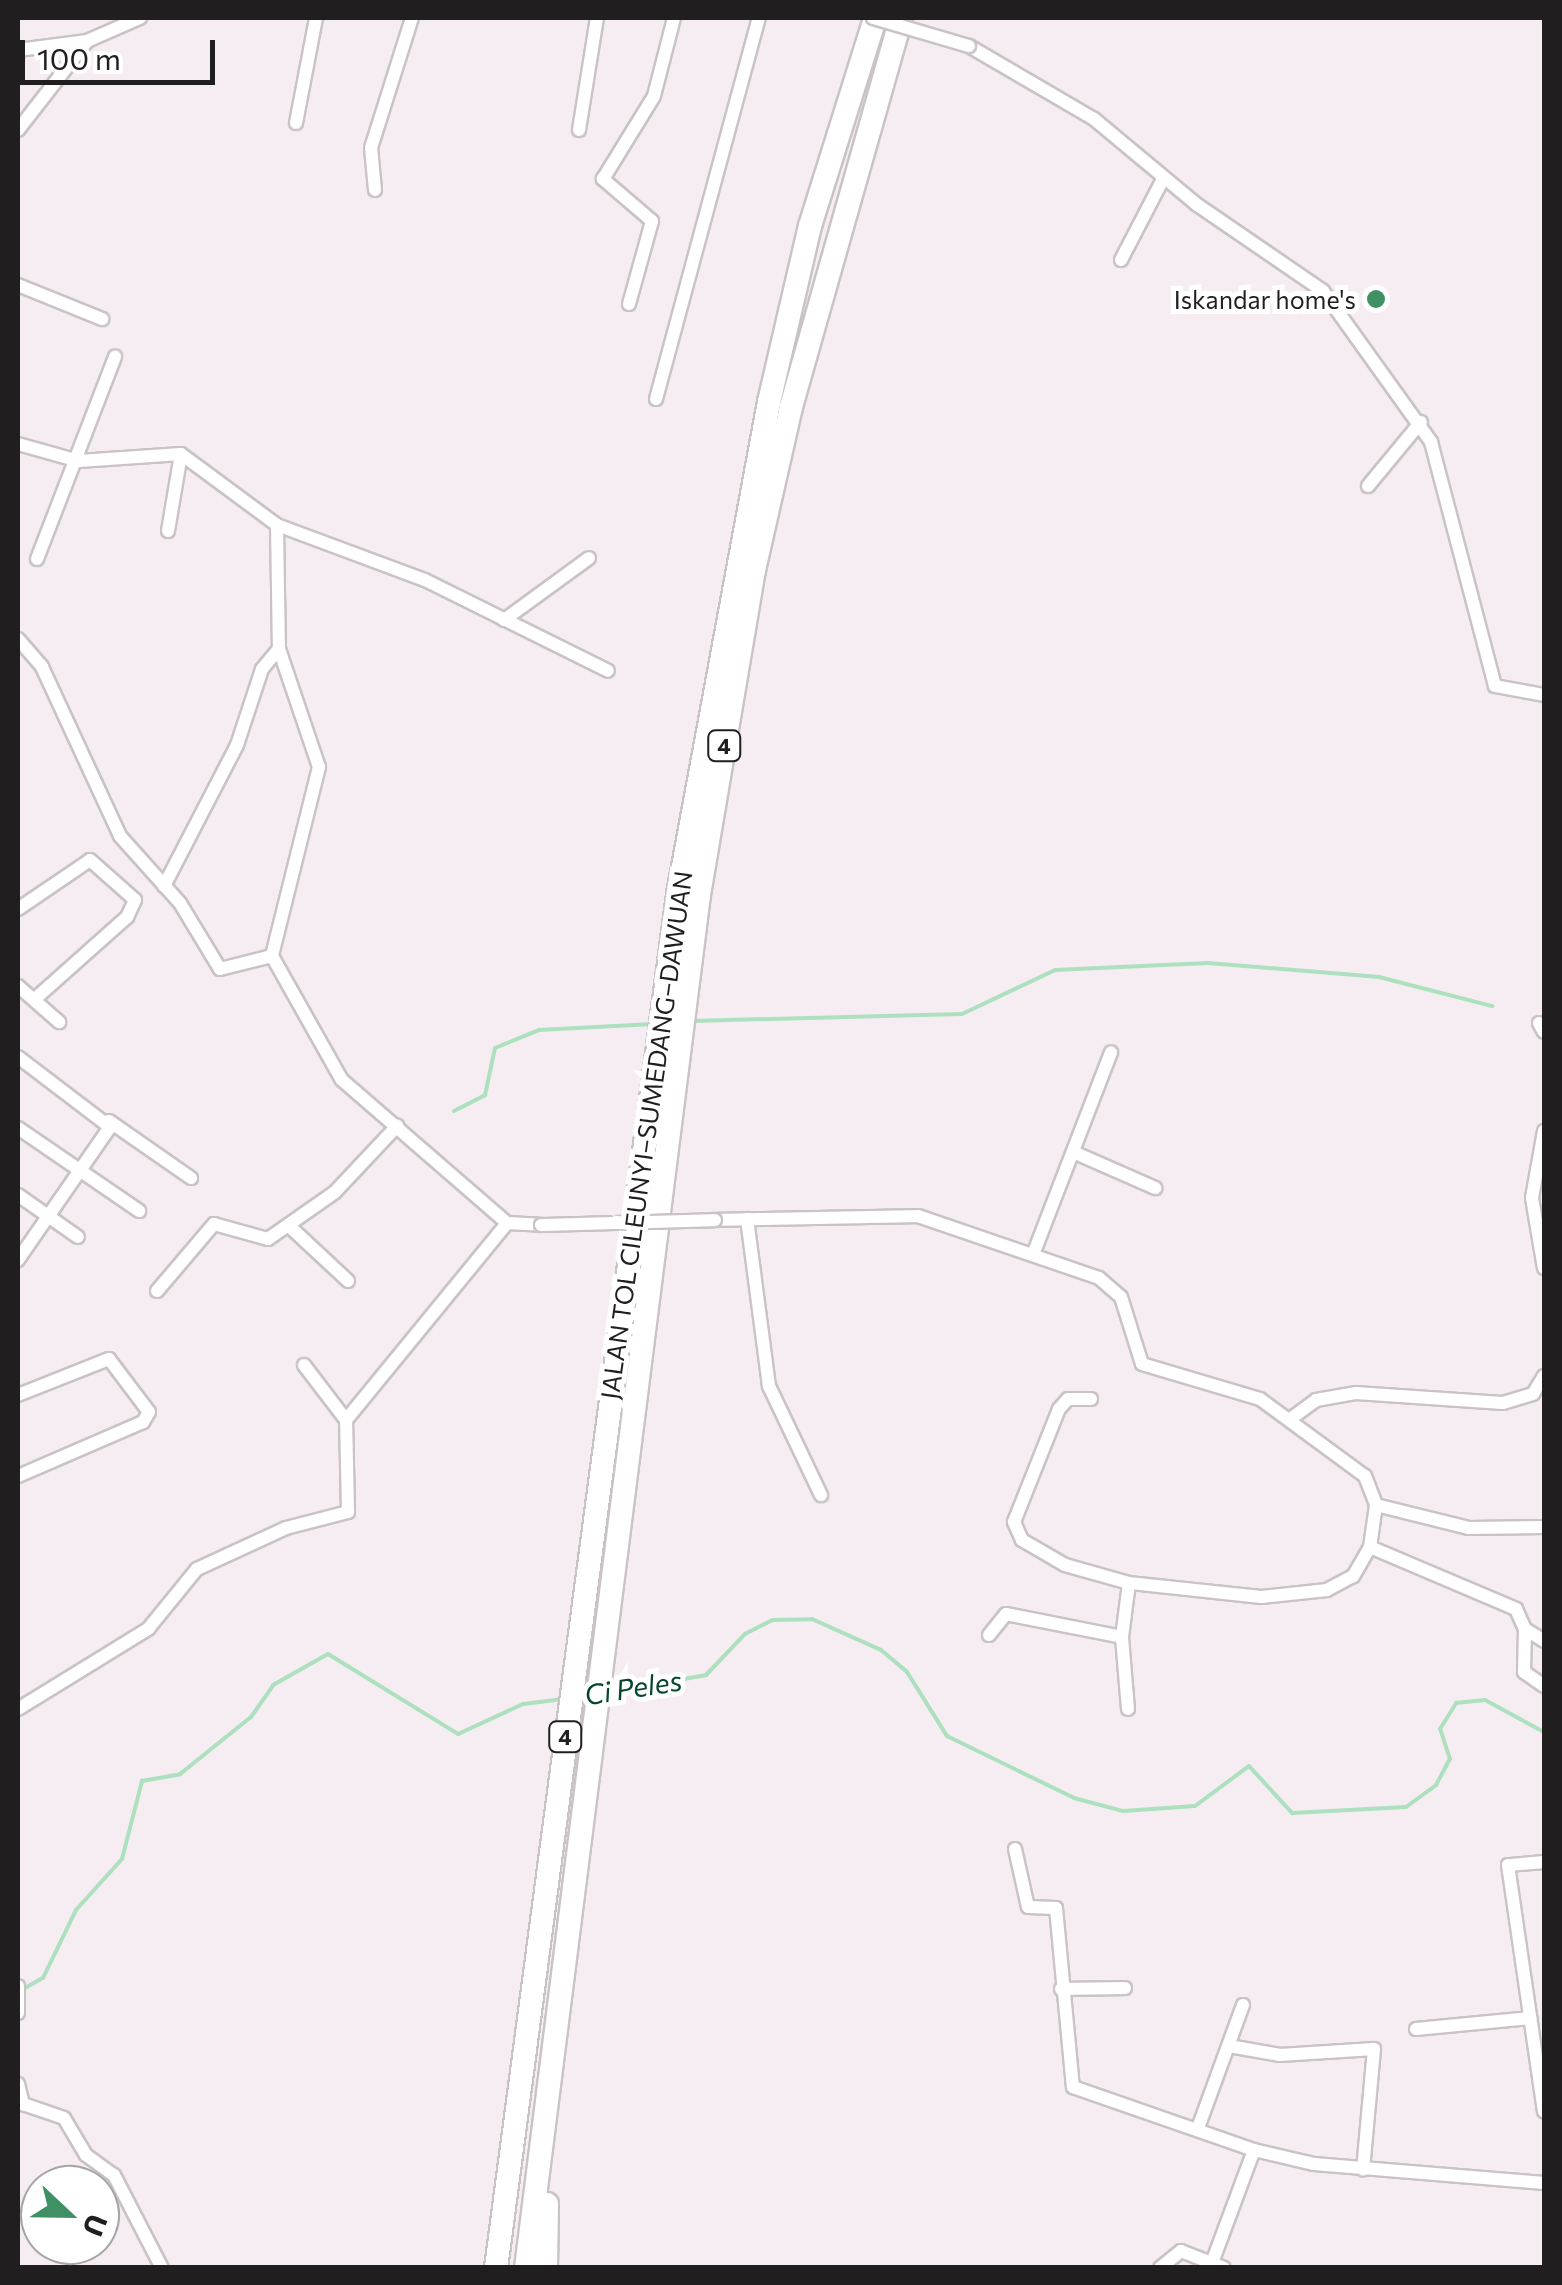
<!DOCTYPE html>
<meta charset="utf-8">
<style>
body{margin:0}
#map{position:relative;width:1562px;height:2285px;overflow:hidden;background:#f5edf1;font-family:Commissioner,sans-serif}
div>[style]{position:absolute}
.stream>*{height:4px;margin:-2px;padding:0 2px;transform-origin:2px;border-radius:2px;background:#ace0be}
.roads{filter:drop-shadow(2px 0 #cac3c6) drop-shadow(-2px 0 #cac3c6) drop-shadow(0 2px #cac3c6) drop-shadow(0 -2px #cac3c6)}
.street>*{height:12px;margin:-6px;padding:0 6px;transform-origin:6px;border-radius:6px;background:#fff}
.highway>*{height:22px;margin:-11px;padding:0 11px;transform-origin:11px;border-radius:11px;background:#fff}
.bridges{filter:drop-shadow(2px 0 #cac3c6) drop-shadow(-2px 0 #cac3c6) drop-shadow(0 2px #cac3c6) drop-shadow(0 -2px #cac3c6)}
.street-bridge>*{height:12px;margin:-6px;padding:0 6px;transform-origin:6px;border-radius:6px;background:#fff}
.dots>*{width:28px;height:28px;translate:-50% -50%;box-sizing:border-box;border:5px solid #fff;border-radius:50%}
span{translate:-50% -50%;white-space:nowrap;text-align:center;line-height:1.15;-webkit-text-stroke:10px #fff;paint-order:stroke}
.shield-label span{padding:2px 8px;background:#fff;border:2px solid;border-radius:8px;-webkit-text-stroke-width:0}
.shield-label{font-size:22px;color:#211e1f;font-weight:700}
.poi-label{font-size:25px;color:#211e1f}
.right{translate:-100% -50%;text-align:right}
.street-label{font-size:25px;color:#211e1f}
.water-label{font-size:28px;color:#064729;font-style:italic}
.frame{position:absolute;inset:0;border:20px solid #211e1f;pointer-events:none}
.north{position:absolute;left:20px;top:2165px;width:100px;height:100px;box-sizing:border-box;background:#fff;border:2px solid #a6a5a5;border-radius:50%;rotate:112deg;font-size:28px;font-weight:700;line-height:40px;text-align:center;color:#211e1f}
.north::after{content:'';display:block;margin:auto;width:35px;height:45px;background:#3f9163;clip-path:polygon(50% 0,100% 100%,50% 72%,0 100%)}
.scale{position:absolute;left:20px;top:40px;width:195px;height:45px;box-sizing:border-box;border:5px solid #211e1f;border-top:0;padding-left:12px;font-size:30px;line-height:35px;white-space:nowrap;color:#211e1f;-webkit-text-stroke:8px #fff;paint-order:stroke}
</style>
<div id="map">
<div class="stream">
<div style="left:692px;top:1021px;width:270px;rotate:-1.5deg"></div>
<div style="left:962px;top:1014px;width:103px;rotate:-25.3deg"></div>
<div style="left:1055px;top:970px;width:153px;rotate:-2.6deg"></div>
<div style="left:1208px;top:963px;width:172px;rotate:4.7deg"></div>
<div style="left:1379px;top:977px;width:117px;rotate:14.4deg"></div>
<div style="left:454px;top:1111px;width:35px;rotate:-27deg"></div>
<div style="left:485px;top:1095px;width:48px;rotate:-78deg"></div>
<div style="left:495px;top:1048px;width:48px;rotate:-22.2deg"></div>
<div style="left:539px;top:1030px;width:114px;rotate:-3deg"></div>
<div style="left:606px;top:1693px;width:102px;rotate:-10.2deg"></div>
<div style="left:706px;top:1675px;width:57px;rotate:-46.4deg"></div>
<div style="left:745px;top:1634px;width:31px;rotate:-27deg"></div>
<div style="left:773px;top:1620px;width:39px;rotate:-1deg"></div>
<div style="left:812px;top:1619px;width:76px;rotate:24.2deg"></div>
<div style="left:881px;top:1650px;width:34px;rotate:40deg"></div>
<div style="left:907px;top:1672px;width:75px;rotate:58deg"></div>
<div style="left:947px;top:1736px;width:141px;rotate:26deg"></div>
<div style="left:1074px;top:1798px;width:51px;rotate:14.9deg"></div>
<div style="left:1123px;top:1811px;width:72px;rotate:-4deg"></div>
<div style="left:1195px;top:1806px;width:67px;rotate:-36.5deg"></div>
<div style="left:1249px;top:1766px;width:64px;rotate:47.5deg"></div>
<div style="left:1292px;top:1813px;width:114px;rotate:-3deg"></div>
<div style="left:1406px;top:1807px;width:37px;rotate:-36deg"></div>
<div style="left:1436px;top:1785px;width:30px;rotate:-62deg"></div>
<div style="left:1450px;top:1759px;width:32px;rotate:-108deg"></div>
<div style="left:1440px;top:1729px;width:31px;rotate:-58deg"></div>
<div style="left:1456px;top:1703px;width:29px;rotate:-6deg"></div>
<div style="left:1485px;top:1700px;width:67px;rotate:28.5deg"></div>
<div style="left:23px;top:1989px;width:23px;rotate:-29deg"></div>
<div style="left:43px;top:1978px;width:76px;rotate:-64.1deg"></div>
<div style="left:76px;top:1910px;width:69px;rotate:-48deg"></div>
<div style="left:122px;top:1859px;width:81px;rotate:-75.6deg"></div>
<div style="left:142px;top:1781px;width:39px;rotate:-10deg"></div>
<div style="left:180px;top:1774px;width:91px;rotate:-38.8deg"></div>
<div style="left:251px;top:1717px;width:39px;rotate:-55deg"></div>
<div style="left:273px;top:1685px;width:63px;rotate:-29.4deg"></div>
<div style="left:328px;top:1654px;width:153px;rotate:31.6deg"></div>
<div style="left:458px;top:1734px;width:72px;rotate:-24.8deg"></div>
<div style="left:523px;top:1704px;width:39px;rotate:-7deg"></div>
</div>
<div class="roads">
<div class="street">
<div style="left:969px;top:46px;width:145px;rotate:30.3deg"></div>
<div style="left:1094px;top:119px;width:133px;rotate:39.8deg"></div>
<div style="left:1196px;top:204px;width:154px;rotate:34.4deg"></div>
<div style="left:1323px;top:291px;width:186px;rotate:54.4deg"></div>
<div style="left:1431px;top:442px;width:252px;rotate:75.3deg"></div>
<div style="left:1495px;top:686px;width:50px;rotate:10.4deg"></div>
<div style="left:18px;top:50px;width:70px;rotate:-7.4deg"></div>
<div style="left:296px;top:123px;width:107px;rotate:-79.2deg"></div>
<div style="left:18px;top:130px;width:113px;rotate:-52.2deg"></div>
<div style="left:87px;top:41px;width:58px;rotate:-23.5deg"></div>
<div style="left:579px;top:130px;width:113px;rotate:-80.9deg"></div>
<div style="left:375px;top:190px;width:42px;rotate:-95.4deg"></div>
<div style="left:371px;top:148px;width:136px;rotate:-72.5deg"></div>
<div style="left:1121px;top:260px;width:91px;rotate:-62.6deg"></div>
<div style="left:18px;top:285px;width:91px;rotate:22deg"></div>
<div style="left:629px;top:304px;width:86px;rotate:-74.5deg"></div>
<div style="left:652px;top:221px;width:65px;rotate:-139.4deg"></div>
<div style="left:603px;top:179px;width:97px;rotate:-58.4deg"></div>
<div style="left:654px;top:96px;width:81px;rotate:-75.6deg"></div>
<div style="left:656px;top:399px;width:395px;rotate:-74.9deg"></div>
<div style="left:18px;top:444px;width:63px;rotate:15.6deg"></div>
<div style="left:79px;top:461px;width:102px;rotate:-3.9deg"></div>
<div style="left:181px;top:454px;width:119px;rotate:36.5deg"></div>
<div style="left:277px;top:525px;width:158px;rotate:20.4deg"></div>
<div style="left:425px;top:580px;width:204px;rotate:26.4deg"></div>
<div style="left:1368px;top:486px;width:83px;rotate:-50.4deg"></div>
<div style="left:277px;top:525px;width:124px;rotate:89.1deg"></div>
<div style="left:279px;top:649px;width:125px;rotate:71.3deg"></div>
<div style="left:319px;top:767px;width:195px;rotate:104deg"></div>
<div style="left:272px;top:956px;width:142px;rotate:60.6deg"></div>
<div style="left:342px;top:1080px;width:218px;rotate:40.9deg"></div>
<div style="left:507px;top:1223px;width:34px;rotate:3deg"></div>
<div style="left:168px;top:531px;width:78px;rotate:-80.4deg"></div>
<div style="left:37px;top:559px;width:217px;rotate:-68.9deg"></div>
<div style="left:504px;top:620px;width:105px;rotate:-36.1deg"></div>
<div style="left:18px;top:639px;width:37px;rotate:49deg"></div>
<div style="left:42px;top:667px;width:186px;rotate:65.2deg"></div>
<div style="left:120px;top:836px;width:90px;rotate:48.2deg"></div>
<div style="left:180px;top:903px;width:77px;rotate:58.8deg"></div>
<div style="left:220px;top:969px;width:54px;rotate:-14deg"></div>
<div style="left:164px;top:886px;width:159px;rotate:-62.6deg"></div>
<div style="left:237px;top:745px;width:80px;rotate:-71.8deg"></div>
<div style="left:262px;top:669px;width:26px;rotate:-50deg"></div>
<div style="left:18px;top:909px;width:87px;rotate:-34.2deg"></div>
<div style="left:90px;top:860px;width:60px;rotate:41.6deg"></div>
<div style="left:135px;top:900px;width:19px;rotate:115deg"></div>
<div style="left:127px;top:917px;width:123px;rotate:138.3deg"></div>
<div style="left:18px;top:986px;width:55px;rotate:41.3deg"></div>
<div style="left:1539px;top:1023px;width:10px;rotate:61deg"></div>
<div style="left:18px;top:1057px;width:116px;rotate:37.3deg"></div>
<div style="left:110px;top:1127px;width:162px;rotate:124.7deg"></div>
<div style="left:109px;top:1121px;width:100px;rotate:34.8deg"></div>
<div style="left:18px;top:1128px;width:147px;rotate:34.4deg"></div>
<div style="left:1544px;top:1131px;width:68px;rotate:100.2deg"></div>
<div style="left:1532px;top:1198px;width:71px;rotate:80.3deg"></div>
<div style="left:1073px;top:1152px;width:90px;rotate:23.7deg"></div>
<div style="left:18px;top:1195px;width:73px;rotate:35deg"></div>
<div style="left:747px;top:1219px;width:168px;rotate:82.5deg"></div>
<div style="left:769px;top:1386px;width:121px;rotate:64.5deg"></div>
<div style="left:715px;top:1220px;width:203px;rotate:-1.1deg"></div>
<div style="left:918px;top:1216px;width:191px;rotate:18.9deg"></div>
<div style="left:1099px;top:1278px;width:29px;rotate:41deg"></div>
<div style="left:1121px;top:1297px;width:70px;rotate:72.6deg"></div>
<div style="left:1142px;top:1364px;width:123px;rotate:16.5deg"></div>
<div style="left:1260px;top:1399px;width:130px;rotate:36.3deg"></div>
<div style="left:1365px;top:1476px;width:31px;rotate:69deg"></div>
<div style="left:1376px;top:1505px;width:42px;rotate:98.1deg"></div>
<div style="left:1370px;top:1547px;width:34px;rotate:120deg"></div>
<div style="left:1353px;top:1576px;width:30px;rotate:152deg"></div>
<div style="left:1327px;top:1590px;width:66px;rotate:173.9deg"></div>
<div style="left:1261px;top:1597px;width:133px;rotate:-173.9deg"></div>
<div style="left:1129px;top:1583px;width:66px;rotate:-164.3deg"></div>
<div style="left:1065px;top:1565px;width:50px;rotate:-149.8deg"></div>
<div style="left:1022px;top:1540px;width:20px;rotate:-114deg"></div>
<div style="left:1014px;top:1522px;width:122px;rotate:-68.3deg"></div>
<div style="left:1059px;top:1409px;width:13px;rotate:-48deg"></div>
<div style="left:1068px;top:1399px;width:23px"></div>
<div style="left:288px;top:1225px;width:82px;rotate:43deg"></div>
<div style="left:1034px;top:1252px;width:214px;rotate:-68.9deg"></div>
<div style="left:157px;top:1291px;width:88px;rotate:-49.6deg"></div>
<div style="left:214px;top:1224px;width:56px;rotate:15.5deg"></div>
<div style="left:268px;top:1239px;width:82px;rotate:-35deg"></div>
<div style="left:335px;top:1192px;width:91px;rotate:-46.8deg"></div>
<div style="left:304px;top:1365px;width:69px;rotate:52.6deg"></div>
<div style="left:18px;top:1395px;width:98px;rotate:-21.6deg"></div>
<div style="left:109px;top:1359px;width:66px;rotate:53deg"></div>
<div style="left:149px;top:1412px;width:12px;rotate:121deg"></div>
<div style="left:143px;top:1422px;width:136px;rotate:156.6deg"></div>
<div style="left:1293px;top:1417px;width:29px;rotate:-36deg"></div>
<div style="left:1316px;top:1400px;width:41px;rotate:-9.9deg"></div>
<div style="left:1356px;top:1393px;width:147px;rotate:3.9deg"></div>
<div style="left:1503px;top:1403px;width:31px;rotate:-17deg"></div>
<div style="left:1533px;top:1394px;width:21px;rotate:-59deg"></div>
<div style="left:1376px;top:1505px;width:96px;rotate:13.9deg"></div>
<div style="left:1469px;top:1528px;width:75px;rotate:-0.8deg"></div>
<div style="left:1370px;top:1547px;width:159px;rotate:23deg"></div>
<div style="left:1516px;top:1609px;width:22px;rotate:66deg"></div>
<div style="left:1525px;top:1629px;width:43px;rotate:91.3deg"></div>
<div style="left:1524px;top:1672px;width:24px;rotate:35deg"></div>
<div style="left:1525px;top:1629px;width:22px;rotate:32deg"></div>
<div style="left:989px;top:1635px;width:27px;rotate:-51deg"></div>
<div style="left:1006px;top:1614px;width:118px;rotate:11.2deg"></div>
<div style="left:18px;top:1709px;width:153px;rotate:-31.6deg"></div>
<div style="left:148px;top:1629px;width:77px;rotate:-50.8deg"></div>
<div style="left:197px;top:1569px;width:98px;rotate:-24.7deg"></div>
<div style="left:286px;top:1528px;width:64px;rotate:-14.5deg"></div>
<div style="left:348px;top:1512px;width:92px;rotate:-91.2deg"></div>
<div style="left:346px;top:1420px;width:254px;rotate:-50.7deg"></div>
<div style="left:1128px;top:1709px;width:72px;rotate:-94.8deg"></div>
<div style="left:1122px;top:1637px;width:54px;rotate:-82.6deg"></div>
<div style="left:1015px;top:1849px;width:59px;rotate:77.4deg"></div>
<div style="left:1028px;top:1907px;width:28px;rotate:2deg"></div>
<div style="left:1056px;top:1908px;width:180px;rotate:84.6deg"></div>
<div style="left:1073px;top:2087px;width:192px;rotate:19.2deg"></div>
<div style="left:1254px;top:2150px;width:121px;rotate:110.4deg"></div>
<div style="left:1544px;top:1862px;width:36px;rotate:175deg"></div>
<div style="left:1508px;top:1865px;width:249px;rotate:81.7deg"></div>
<div style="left:18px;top:1986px;width:27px;rotate:90deg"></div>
<div style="left:1061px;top:1989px;width:64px;rotate:-0.9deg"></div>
<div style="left:1416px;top:2029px;width:115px;rotate:-5.5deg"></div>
<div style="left:1229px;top:2046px;width:52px;rotate:10deg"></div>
<div style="left:1280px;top:2055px;width:94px;rotate:-3.7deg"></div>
<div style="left:1374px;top:2049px;width:121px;rotate:95.2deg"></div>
<div style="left:18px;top:2084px;width:21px;rotate:76deg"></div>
<div style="left:23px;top:2104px;width:43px;rotate:18.9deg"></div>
<div style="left:64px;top:2118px;width:43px;rotate:59.3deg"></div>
<div style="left:86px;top:2155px;width:34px;rotate:36deg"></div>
<div style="left:114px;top:2175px;width:105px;rotate:62.7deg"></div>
<div style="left:1198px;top:2128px;width:131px;rotate:-69.9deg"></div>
<div style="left:1254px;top:2150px;width:62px;rotate:13.1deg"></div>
<div style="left:1314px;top:2164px;width:231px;rotate:4.7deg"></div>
<div style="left:1160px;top:2268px;width:27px;rotate:-39deg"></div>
<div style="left:1181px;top:2251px;width:46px;rotate:21.6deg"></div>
</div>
<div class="highway">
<div style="left:496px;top:2268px;width:1386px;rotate:-82.45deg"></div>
<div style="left:678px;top:894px;width:500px;rotate:-79.52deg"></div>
<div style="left:769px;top:402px;width:181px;rotate:-76.9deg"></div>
<div style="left:810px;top:226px;width:218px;rotate:-72.6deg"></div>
<div style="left:526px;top:2268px;width:1384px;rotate:-82.82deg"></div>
<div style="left:699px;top:895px;width:330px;rotate:-80.4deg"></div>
<div style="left:754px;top:570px;width:167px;rotate:-77.2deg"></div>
<div style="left:791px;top:407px;width:404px;rotate:-74.2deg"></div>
<div style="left:546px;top:2268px;width:64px;rotate:-89.1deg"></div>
</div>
</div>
<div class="bridges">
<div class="street-bridge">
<div style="left:873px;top:18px;width:100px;rotate:16.3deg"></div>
<div style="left:541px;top:1225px;width:174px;rotate:-1.6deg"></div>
</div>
</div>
<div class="dots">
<div style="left:1376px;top:299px;background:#3f9163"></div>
</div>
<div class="shield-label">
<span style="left:724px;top:746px">4</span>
<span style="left:565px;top:1737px">4</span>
</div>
<div class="poi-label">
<span class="right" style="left:1356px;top:299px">Iskandar home's</span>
</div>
<div class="street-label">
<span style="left:646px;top:1135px;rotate:-82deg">JALAN TOL CILEUNYI–SUMEDANG–DAWUAN</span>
</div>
<div class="water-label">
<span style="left:633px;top:1687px;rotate:-9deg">Ci Peles</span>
</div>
<div class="frame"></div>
<div class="north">U</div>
<div class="scale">100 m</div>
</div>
